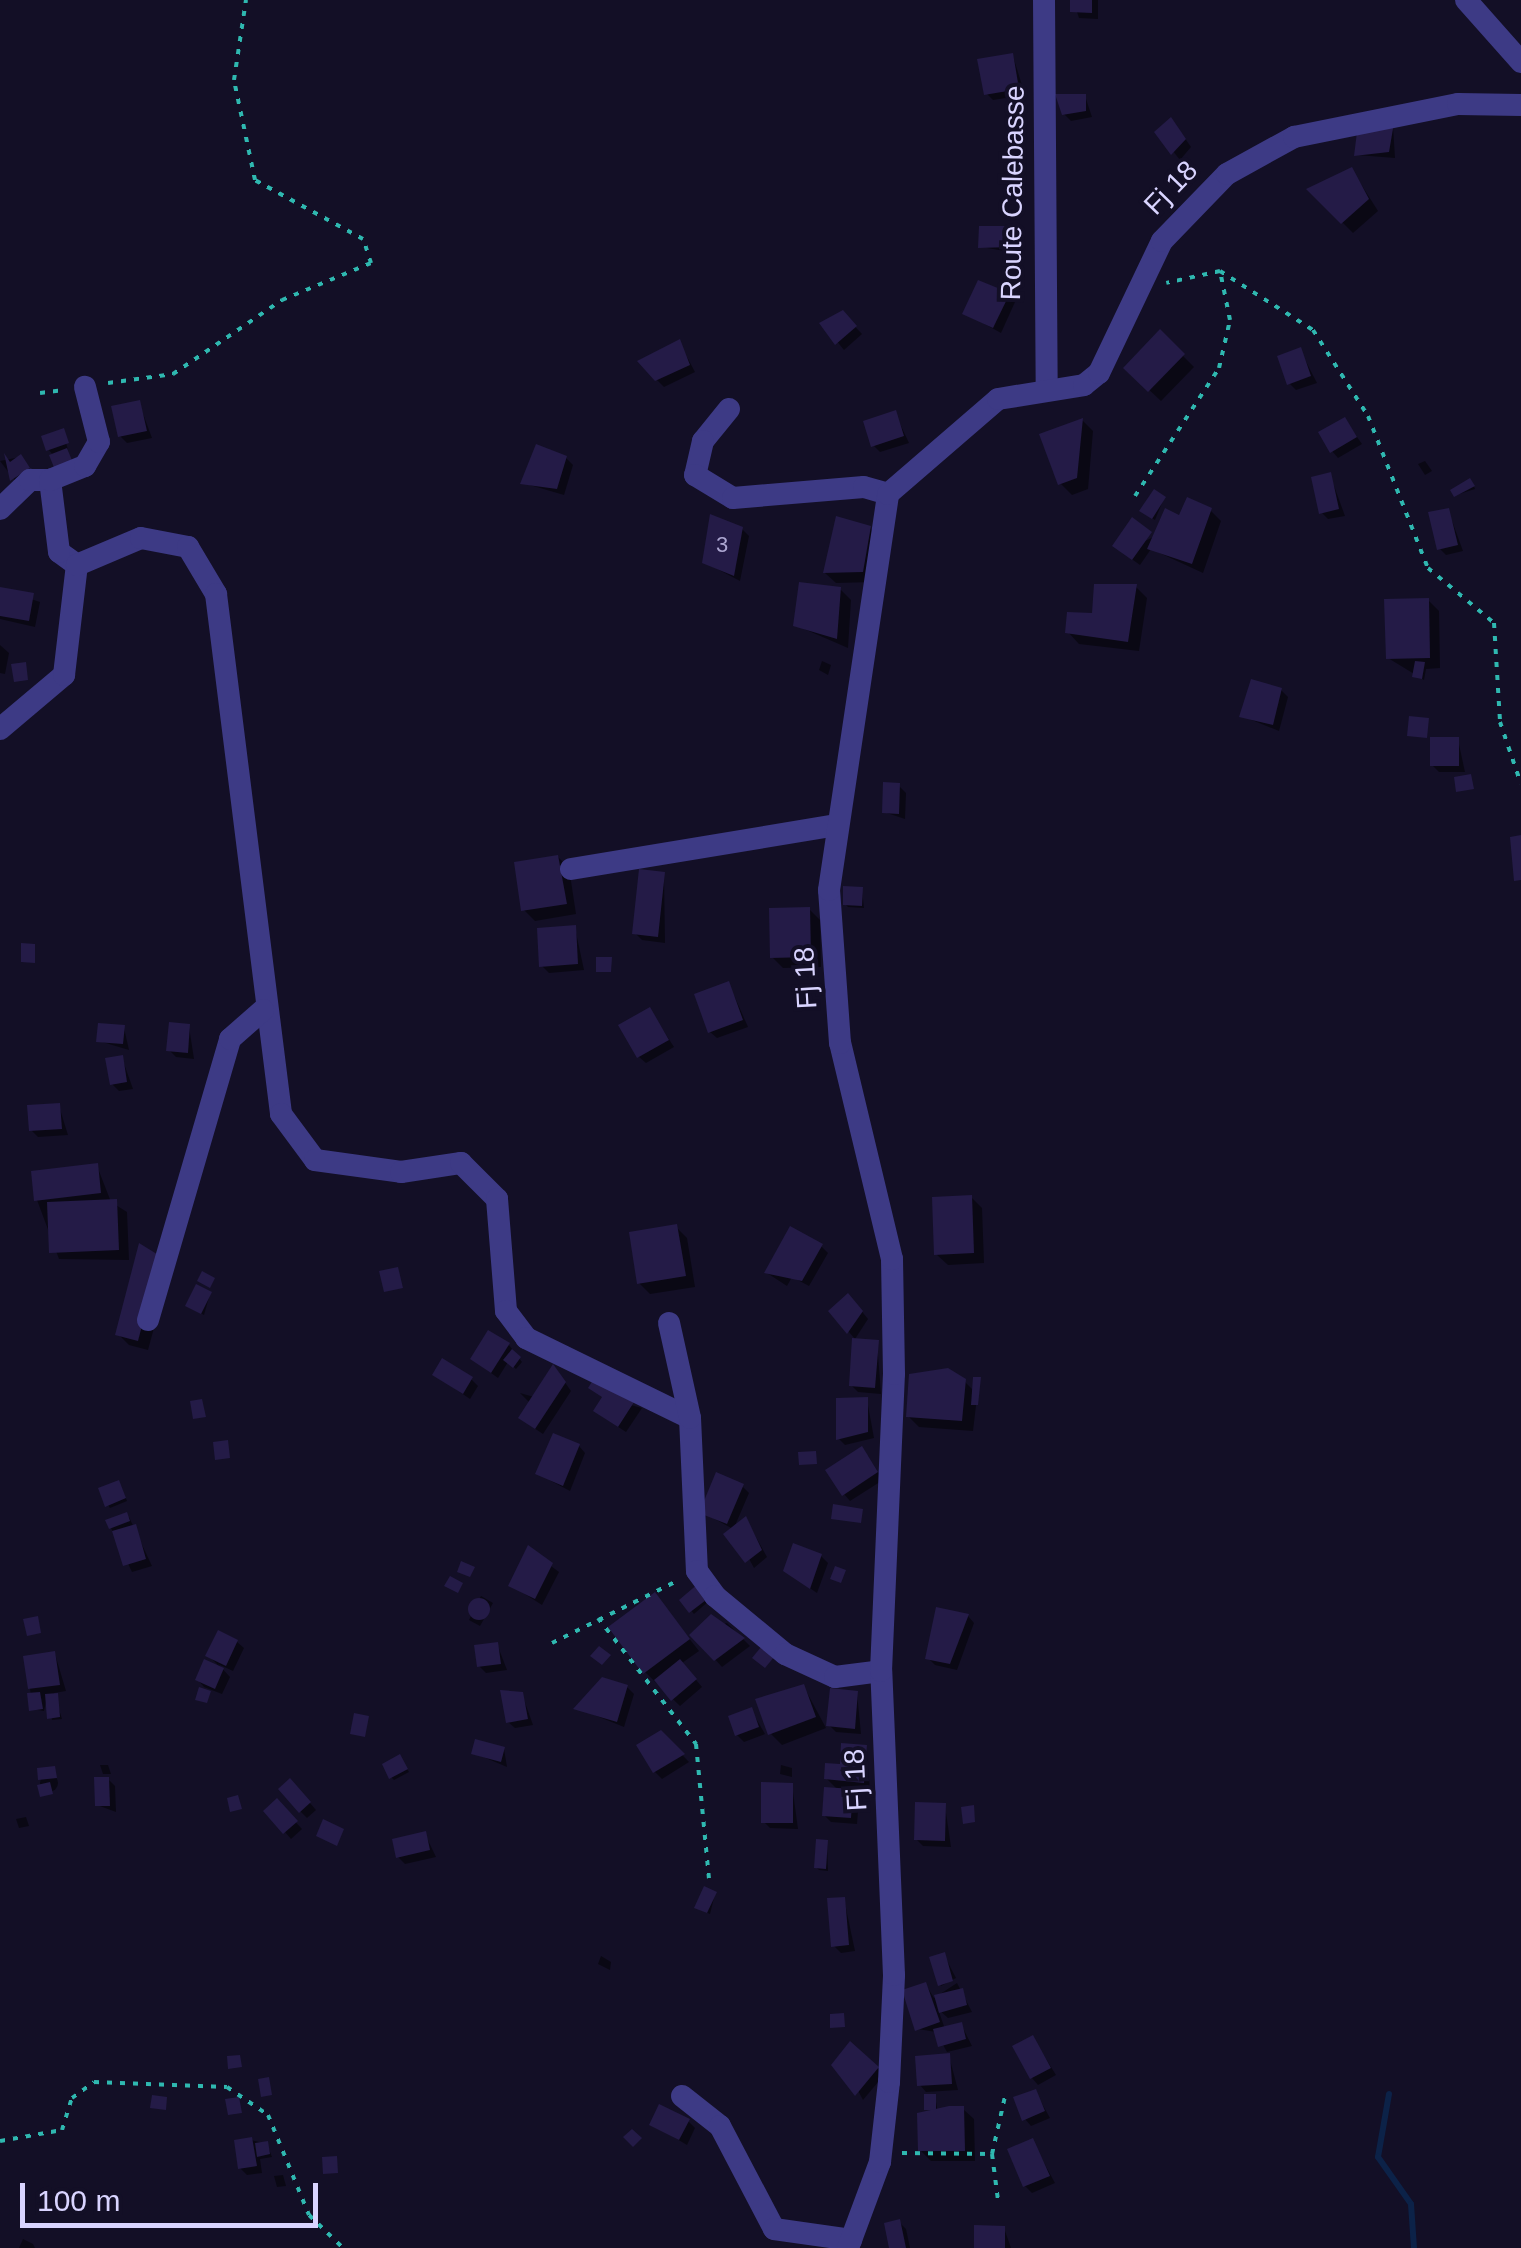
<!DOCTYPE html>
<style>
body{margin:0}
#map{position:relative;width:1521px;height:2248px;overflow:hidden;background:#130f26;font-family:Helvetica,sans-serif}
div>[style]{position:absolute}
.shadow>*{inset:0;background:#0007}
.round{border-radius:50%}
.stream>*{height:6px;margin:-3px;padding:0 3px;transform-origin:3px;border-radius:3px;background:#0c2248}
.building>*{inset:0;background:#241b47}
.path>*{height:4px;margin-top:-2px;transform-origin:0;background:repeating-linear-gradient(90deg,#2fb8b0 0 5px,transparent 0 13px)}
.minor>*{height:22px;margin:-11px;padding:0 11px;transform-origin:11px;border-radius:11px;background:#3d3a85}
span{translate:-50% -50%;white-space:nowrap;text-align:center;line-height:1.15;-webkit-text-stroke:8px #130f26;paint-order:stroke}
.number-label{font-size:22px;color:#aca6d1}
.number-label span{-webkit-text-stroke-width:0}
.street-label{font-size:28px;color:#d9d4ff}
.scale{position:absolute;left:20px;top:2183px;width:298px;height:45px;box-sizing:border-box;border:5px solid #d9d4ff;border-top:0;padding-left:12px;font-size:30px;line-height:35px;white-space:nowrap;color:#d9d4ff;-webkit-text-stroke:8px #130f26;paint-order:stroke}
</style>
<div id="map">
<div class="shadow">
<div style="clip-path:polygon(1073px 0,1098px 0,1098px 19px,1079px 18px)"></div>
<div style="clip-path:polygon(1013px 56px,1025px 95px,993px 100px,986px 93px)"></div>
<div style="clip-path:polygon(1085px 96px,1092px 117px,1071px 121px,1064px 114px)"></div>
<div style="clip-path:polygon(1393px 126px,1395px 158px,1357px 155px)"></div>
<div style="clip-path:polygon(1177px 127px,1191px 147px,1180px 160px,1158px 132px)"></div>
<div style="clip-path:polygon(1352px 170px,1378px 211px,1353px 233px,1310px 190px)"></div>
<div style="clip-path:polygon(1009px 229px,1017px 253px,981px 247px)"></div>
<div style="clip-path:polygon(1008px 295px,1015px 302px,1001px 333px,965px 313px)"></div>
<div style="clip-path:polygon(842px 313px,862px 334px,844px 350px,823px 324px)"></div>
<div style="clip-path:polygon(1160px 333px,1194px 367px,1161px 401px,1126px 368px)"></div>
<div style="clip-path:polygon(679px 342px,695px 372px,664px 387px,657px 380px)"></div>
<div style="clip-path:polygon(1300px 350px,1317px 383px,1296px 390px,1289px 383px)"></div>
<div style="clip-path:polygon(139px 403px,152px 438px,127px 443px,120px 436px)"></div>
<div style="clip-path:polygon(895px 413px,909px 443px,880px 452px,874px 446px)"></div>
<div style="clip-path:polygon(1082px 420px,1093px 431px,1088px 489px,1072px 495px,1061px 484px)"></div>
<div style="clip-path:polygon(1345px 420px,1362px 444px,1338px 458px,1332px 451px)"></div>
<div style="clip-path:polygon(63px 431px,69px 454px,54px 456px,48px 449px)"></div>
<div style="clip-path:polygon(20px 457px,35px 475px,19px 486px,0 461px)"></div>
<div style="clip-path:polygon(566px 458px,573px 465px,564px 495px,523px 483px)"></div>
<div style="clip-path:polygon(1425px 461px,1432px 471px,1425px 475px,1418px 464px)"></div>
<div style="clip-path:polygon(1330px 475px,1345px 516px,1328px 519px,1321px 512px)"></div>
<div style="clip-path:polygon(1473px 484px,1475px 489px,1456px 495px)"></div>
<div style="clip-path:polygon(1164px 498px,1155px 520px,1145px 514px)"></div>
<div style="clip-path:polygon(1210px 510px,1221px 521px,1203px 573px,1151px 549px,1140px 565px,1122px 552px)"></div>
<div style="clip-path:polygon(1448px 510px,1463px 551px,1446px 555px,1439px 548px)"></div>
<div style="clip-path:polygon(870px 528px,881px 539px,874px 582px,836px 583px,825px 573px)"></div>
<div style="clip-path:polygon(742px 529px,749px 536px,740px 581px,704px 562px)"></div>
<div style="clip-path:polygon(1136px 587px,1147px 598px,1139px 651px,1079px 644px,1068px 632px)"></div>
<div style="clip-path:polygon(0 589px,40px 602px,35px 627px,0 619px)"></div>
<div style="clip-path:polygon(840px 589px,851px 600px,848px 648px,795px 625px)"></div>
<div style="clip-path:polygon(1428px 600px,1439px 611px,1440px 668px,1426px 669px,1424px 680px,1388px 658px)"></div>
<div style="clip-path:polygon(0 645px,9px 653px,5px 674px,0 673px)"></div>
<div style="clip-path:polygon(822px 661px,831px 665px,828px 675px,819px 670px)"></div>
<div style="clip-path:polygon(1281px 690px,1288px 697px,1279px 731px,1242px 716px)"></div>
<div style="clip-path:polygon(1458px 740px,1465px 772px,1439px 772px,1432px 765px)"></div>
<div style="clip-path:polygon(899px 786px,906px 793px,905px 819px,884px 812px)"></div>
<div style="clip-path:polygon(558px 857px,569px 868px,576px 914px,535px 921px,524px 910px)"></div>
<div style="clip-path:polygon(664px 875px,665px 943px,642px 940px,635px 933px)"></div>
<div style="clip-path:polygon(862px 890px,864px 908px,848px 907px,845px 904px)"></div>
<div style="clip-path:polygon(809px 909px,820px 920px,821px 967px,783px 968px,772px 957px)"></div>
<div style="clip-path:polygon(575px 928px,584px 970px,549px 973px,542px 966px)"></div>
<div style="clip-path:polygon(729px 984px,748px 1027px,717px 1038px,710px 1032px)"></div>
<div style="clip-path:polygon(650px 1010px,674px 1047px,646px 1063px,639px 1057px)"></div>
<div style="clip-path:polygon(189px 1027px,194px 1059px,176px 1057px,169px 1050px)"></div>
<div style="clip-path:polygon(124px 1028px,129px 1050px,99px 1041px)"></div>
<div style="clip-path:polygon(122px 1058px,133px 1089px,119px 1091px,112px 1084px)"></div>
<div style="clip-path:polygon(59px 1106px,68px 1135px,38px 1137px,31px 1130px)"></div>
<div style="clip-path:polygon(97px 1166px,111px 1202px,127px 1212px,129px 1260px,59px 1259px,37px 1200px)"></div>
<div style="clip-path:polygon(971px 1197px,982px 1208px,984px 1263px,948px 1265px,936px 1254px)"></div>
<div style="clip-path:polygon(676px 1227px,687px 1238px,695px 1287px,650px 1294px,639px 1283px)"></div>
<div style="clip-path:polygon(821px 1246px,828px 1253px,809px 1286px,792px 1277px,787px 1286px,767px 1273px)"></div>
<div style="clip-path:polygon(170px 1269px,148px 1350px,129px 1345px,118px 1334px)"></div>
<div style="clip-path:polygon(210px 1294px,204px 1315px,191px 1308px)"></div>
<div style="clip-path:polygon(855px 1303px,868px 1319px,855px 1339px,831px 1311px)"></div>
<div style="clip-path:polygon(877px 1342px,881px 1394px,858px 1392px,851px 1385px)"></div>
<div style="clip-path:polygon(509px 1345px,522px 1362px,516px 1369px,508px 1362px,498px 1378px,480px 1365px)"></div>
<div style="clip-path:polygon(559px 1374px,571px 1391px,543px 1434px,528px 1424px,530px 1403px,520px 1393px,534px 1397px)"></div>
<div style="clip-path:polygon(435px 1375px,471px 1379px,478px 1386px,470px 1399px)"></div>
<div style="clip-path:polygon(979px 1380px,973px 1431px,919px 1427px,908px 1416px,964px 1381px,974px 1391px)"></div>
<div style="clip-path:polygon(604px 1398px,642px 1408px,626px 1432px,603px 1417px)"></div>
<div style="clip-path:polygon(867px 1400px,874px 1438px,845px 1445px,839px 1439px)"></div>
<div style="clip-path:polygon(579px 1446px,585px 1453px,570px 1491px,538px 1474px)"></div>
<div style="clip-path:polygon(868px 1456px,883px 1480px,850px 1501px,844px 1494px)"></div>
<div style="clip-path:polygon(121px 1486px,127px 1501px,110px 1508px,108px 1505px)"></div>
<div style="clip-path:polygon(742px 1486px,749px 1493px,734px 1528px,746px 1519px,767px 1557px,754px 1568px,733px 1529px,702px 1512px)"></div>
<div style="clip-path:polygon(129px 1517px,152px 1566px,132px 1572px,111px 1528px)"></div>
<div style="clip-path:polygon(528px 1549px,559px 1572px,542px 1605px,511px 1585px)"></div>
<div style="clip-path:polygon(821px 1556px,828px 1563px,817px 1593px,785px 1571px)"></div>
<div style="clip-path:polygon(655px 1595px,699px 1651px,682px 1663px,702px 1687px,680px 1706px,645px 1672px)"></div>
<div style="clip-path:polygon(481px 1596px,493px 1603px,480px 1626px,469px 1620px)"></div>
<div style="clip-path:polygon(682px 1600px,710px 1600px,694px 1614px)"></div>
<div style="clip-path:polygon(968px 1616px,974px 1623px,957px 1670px,935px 1665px,928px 1658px)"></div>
<div style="clip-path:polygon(727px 1623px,750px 1646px,722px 1667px,693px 1635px)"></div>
<div style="clip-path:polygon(237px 1642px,244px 1648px,233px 1671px,218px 1664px,230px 1677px,222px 1694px,204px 1687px,198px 1680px,222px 1669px,208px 1655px)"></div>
<div style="clip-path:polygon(497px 1644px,507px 1670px,486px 1673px,479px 1666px)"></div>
<div style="clip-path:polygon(55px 1654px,66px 1691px,54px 1693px,62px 1719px,52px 1720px,48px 1693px,44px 1711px,32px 1709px,30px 1688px)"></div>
<div style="clip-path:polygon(627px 1687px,634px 1694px,624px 1727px,577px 1708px)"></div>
<div style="clip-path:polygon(804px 1687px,826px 1728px,782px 1745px,771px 1734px)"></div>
<div style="clip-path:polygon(857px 1693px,861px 1734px,836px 1732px,829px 1725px)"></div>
<div style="clip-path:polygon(522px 1694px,533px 1725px,515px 1728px,508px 1722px)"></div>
<div style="clip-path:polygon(751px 1710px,765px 1734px,744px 1742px,737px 1735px)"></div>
<div style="clip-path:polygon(661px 1733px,689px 1762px,662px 1779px,655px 1772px)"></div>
<div style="clip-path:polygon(866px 1747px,870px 1789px,847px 1786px,859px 1798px,857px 1824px,831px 1822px,824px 1815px,838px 1790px,826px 1778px)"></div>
<div style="clip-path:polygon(504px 1749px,507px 1767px,474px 1753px)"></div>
<div style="clip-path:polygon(402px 1760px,409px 1772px,394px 1780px,391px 1777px)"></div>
<div style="clip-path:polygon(100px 1765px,108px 1765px,111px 1774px,103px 1774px)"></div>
<div style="clip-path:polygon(781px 1765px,792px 1768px,792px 1777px,780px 1774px)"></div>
<div class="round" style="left:40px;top:1774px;width:18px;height:18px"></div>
<div style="clip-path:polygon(108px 1779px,115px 1786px,116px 1812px,97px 1805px)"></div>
<div style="clip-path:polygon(792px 1785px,798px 1829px,770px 1828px,763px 1821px)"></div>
<div style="clip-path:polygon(297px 1788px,316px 1810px,307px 1818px,300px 1811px)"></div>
<div style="clip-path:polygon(277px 1802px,302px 1829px,291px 1839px,285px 1832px)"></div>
<div style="clip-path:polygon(945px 1806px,951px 1847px,923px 1846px,916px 1839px)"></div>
<div style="clip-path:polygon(16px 1819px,26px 1817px,29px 1826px,19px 1828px)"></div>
<div style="clip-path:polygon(425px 1834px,436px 1857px,405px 1864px,398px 1857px)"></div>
<div style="clip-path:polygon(827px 1843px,828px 1871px,819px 1870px,816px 1867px)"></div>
<div style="clip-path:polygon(715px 1894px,710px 1914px,700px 1910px)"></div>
<div style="clip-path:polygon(844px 1899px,855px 1951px,841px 1953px,834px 1946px)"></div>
<div style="clip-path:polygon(944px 1955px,956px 1978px,941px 1986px,932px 1958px)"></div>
<div style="clip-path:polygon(601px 1956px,611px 1962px,610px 1970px,598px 1964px)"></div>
<div style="clip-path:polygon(957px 1983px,972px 2012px,948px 2018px,938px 2009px,945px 2029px,961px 2024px,972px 2046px,947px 2052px,936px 2032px,918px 2029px,926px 1985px,934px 1998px)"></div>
<div style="clip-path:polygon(1033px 2038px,1056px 2075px,1038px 2085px,1032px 2078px)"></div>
<div style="clip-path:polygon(949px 2056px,958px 2090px,926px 2092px,920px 2085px)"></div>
<div style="clip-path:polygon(878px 2068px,884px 2075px,863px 2100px,854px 2083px)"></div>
<div style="clip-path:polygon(1035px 2091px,1050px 2118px,1031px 2126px,1025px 2119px)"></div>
<div style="clip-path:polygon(935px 2096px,938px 2113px,963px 2109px,974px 2119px,975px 2161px,931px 2161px,920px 2150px)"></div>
<div style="clip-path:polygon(688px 2121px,695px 2128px,687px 2145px,652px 2124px)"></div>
<div style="clip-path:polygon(251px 2140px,267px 2144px,272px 2157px,260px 2159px,262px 2173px,247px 2175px,240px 2168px)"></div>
<div style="clip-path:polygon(1032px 2141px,1055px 2183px,1032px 2193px,1025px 2186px)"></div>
<div style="clip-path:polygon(283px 2175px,286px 2186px,277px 2187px,274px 2176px)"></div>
<div style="clip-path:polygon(899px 2222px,906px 2229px,910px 2248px,892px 2248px)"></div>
<div style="clip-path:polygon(1004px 2228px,1011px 2248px,977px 2248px)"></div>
<div style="clip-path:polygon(23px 2239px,33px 2244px,35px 2248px,19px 2248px)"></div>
</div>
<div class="stream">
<div style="left:1389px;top:2094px;width:64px;rotate:99.9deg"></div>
<div style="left:1378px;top:2157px;width:57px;rotate:54.9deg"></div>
<div style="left:1411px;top:2204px;width:44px;rotate:86.1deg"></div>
</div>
<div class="building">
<div style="clip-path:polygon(1070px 0,1092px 0,1092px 13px,1070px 12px)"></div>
<div style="clip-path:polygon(1013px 53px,1019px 89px,984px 95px,977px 59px)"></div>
<div style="clip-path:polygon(1055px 94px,1086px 94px,1086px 111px,1062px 115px)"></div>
<div style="clip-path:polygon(1171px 117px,1186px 139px,1171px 155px,1154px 132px)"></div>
<div style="clip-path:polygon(1394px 123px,1389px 152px,1354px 156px,1357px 132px)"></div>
<div style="clip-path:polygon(1352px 167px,1369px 199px,1341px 224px,1306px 189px)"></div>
<div style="clip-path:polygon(979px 226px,1010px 226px,1012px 247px,978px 248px)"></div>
<div style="clip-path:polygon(978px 280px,1010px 293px,993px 328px,962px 314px)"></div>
<div style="clip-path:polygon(843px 310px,857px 326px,835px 345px,819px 323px)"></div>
<div style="clip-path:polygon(1160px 329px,1185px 354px,1148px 392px,1123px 368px)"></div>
<div style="clip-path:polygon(680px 339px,690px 365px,655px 381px,637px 361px)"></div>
<div style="clip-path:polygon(1301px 347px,1311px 376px,1287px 385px,1277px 356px)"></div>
<div style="clip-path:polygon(140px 400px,147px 431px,118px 437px,111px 406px)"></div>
<div style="clip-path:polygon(896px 410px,904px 436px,871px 447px,863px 421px)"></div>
<div style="clip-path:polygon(1345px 417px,1357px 437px,1330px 453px,1318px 432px)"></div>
<div style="clip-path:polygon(1083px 418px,1077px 478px,1058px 485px,1039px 434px)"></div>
<div style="clip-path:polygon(64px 428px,69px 443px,46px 451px,41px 436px)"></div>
<div style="clip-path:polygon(536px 444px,567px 456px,557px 489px,520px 484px)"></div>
<div style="clip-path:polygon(67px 448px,73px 463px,55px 470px,49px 455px)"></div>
<div style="clip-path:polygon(4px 453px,10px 462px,21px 454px,30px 468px,10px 481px)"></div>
<div style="clip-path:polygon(1331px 472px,1339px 509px,1319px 514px,1311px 477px)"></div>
<div style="clip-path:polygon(1470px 478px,1475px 486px,1454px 497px,1450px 490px)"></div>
<div style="clip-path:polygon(1154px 489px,1166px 497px,1152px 519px,1139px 511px)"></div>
<div style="clip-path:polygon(1187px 497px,1212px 508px,1192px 564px,1147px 549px,1165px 508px,1179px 515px)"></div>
<div style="clip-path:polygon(1449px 508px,1458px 545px,1437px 550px,1428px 512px)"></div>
<div style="clip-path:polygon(710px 514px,743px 527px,734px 576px,702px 563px)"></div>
<div style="clip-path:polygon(836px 516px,871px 526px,863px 572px,823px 573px)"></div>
<div style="clip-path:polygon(1132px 517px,1152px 532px,1132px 560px,1112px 546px)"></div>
<div style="clip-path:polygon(799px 582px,841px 587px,837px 639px,793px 626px)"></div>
<div style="clip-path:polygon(1094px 584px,1137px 584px,1128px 642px,1065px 633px,1067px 612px,1092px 613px)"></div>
<div style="clip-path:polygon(0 587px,34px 593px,29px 621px,0 616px)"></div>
<div style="clip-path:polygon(1429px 598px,1430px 658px,1386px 659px,1384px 599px)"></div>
<div style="clip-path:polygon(1415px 661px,1425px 662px,1422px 679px,1412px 677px)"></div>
<div style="clip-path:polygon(26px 662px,28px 680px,14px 682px,11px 664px)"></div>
<div style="clip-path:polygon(1251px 679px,1282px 688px,1273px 725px,1239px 717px)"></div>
<div style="clip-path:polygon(1409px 716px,1429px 718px,1427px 738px,1407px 736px)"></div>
<div style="clip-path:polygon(1430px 737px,1459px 737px,1459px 766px,1430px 766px)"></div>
<div style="clip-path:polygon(1471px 774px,1474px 789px,1456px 792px,1454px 777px)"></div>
<div style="clip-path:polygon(883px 782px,900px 783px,899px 814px,882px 813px)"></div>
<div style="clip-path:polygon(1521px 835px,1521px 880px,1514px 881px,1510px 837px)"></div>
<div style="clip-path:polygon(558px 855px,567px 904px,521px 911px,514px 862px)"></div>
<div style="clip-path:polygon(639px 869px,665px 872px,658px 937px,632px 934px)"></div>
<div style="clip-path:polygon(843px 886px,863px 887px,862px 906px,843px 905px)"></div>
<div style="clip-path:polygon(810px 907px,811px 957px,770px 958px,769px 908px)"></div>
<div style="clip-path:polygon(576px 925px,578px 964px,539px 967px,537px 928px)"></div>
<div style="clip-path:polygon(21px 943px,35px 944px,35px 963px,21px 962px)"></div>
<div style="clip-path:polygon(596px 957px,612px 957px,611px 972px,596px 972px)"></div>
<div style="clip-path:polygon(729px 981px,743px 1020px,708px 1033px,694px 994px)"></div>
<div style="clip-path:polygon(650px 1007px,669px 1040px,637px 1058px,618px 1025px)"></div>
<div style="clip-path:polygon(169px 1022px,190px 1024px,188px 1053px,166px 1051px)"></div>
<div style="clip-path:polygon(98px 1023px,125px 1025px,123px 1044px,96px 1042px)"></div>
<div style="clip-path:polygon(123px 1055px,127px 1082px,110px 1085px,105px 1058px)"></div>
<div style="clip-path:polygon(60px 1103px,62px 1129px,29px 1131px,27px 1105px)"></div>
<div style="clip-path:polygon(98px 1163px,101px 1193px,34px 1201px,31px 1171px)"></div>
<div style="clip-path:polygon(972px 1195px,974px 1253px,934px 1255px,932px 1197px)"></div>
<div style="clip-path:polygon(117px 1199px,119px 1250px,49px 1253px,47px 1202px)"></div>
<div style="clip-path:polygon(677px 1224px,686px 1276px,637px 1284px,629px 1232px)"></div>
<div style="clip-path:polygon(790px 1226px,823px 1244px,802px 1281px,764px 1273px)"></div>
<div style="clip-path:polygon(139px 1243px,160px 1256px,138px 1341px,115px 1335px)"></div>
<div style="clip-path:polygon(398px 1267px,403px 1288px,384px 1292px,379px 1271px)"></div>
<div style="clip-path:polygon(202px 1271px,215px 1278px,210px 1288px,197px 1281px)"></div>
<div style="clip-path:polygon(196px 1284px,212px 1292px,201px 1314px,185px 1306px)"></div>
<div style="clip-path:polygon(848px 1293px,863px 1311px,847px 1334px,828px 1311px)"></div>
<div style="clip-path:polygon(488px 1330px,510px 1343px,491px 1373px,470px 1359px)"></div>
<div style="clip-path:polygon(852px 1338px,879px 1340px,875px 1388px,849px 1386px)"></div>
<div style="clip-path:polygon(512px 1349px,521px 1357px,513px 1368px,503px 1360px)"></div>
<div style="clip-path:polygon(442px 1358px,473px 1377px,463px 1394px,432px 1375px)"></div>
<div style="clip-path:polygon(553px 1364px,566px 1382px,535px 1429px,518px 1418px)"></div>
<div style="clip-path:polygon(948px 1368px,966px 1379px,962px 1421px,906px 1417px,909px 1374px)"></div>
<div style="clip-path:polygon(597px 1374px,636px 1399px,618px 1427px,593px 1411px,602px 1397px,588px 1388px)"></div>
<div style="clip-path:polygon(973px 1377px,981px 1377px,978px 1405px,971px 1405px)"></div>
<div style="clip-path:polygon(868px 1397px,868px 1432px,836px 1440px,836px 1398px)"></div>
<div style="clip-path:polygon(202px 1399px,206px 1417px,193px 1419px,190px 1401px)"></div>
<div style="clip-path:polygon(553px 1433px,580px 1444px,563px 1486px,535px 1474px)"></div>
<div style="clip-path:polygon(228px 1440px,230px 1458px,215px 1460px,213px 1442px)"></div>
<div style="clip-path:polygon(862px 1446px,878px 1472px,842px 1496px,825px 1470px)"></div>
<div style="clip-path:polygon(816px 1451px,817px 1464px,799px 1465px,798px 1452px)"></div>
<div style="clip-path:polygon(716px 1472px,744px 1484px,727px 1524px,699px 1513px)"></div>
<div style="clip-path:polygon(119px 1480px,126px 1498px,105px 1507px,98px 1488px)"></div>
<div style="clip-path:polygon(833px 1504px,863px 1509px,861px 1523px,831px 1519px)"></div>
<div style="clip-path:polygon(127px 1512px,130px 1521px,109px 1529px,105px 1520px)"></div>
<div style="clip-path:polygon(746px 1516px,762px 1550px,745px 1563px,723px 1534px)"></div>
<div style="clip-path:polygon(136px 1524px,146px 1559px,123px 1566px,112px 1531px)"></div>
<div style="clip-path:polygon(793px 1543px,822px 1554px,810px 1589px,783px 1571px)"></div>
<div style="clip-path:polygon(528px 1545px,553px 1563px,535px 1599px,508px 1586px)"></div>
<div style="clip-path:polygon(461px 1561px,475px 1567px,470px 1577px,457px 1572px)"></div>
<div style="clip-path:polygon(835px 1566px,846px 1570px,841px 1583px,830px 1579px)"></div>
<div style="clip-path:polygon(450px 1576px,463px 1583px,458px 1593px,444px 1586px)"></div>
<div style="clip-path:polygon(699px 1583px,710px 1597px,689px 1613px,679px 1600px)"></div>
<div style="clip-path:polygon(655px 1592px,690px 1639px,643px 1674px,608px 1627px)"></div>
<div class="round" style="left:468px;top:1598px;width:22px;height:22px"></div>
<div style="clip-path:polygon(936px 1607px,969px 1614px,950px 1664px,925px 1659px)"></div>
<div style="clip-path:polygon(711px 1614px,745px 1638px,714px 1661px,689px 1635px)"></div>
<div style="clip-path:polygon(38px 1616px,41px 1633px,27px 1636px,23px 1619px)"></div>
<div style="clip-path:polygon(218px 1630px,238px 1640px,226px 1666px,205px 1656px)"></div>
<div style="clip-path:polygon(498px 1642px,501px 1664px,477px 1667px,474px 1645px)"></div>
<div style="clip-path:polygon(599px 1646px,611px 1655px,602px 1665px,590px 1656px)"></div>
<div style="clip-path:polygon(761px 1647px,774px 1657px,765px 1668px,752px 1658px)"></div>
<div style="clip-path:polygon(55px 1651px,60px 1685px,28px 1689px,23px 1656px)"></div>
<div style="clip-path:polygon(204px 1659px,224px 1668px,215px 1689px,195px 1680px)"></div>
<div style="clip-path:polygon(680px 1659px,697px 1679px,671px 1701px,654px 1680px)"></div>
<div style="clip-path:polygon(602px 1677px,628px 1685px,617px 1722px,573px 1709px)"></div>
<div style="clip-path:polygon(804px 1684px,816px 1717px,768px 1735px,755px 1699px)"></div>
<div style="clip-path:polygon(199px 1687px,211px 1691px,207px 1703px,195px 1700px)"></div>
<div style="clip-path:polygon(830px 1688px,858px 1691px,855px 1729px,826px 1726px)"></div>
<div style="clip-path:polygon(500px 1690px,523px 1692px,528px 1719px,506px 1723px)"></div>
<div style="clip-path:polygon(40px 1692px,43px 1709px,29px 1711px,27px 1693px)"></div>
<div style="clip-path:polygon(58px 1693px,60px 1717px,47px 1719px,45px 1694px)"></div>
<div style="clip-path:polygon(752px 1707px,759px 1727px,735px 1736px,728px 1716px)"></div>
<div style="clip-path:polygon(354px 1713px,369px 1716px,365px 1737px,350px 1734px)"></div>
<div style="clip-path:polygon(661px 1730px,685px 1754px,653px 1773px,636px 1745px)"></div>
<div style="clip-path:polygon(475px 1739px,505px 1747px,501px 1762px,471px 1754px)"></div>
<div style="clip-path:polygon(841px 1743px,867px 1745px,864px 1783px,824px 1779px,825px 1763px,840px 1764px)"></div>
<div style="clip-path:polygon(400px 1754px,408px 1769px,389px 1779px,382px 1764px)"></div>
<div style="clip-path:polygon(55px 1766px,57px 1778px,38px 1780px,37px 1768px)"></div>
<div style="clip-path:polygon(94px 1777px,109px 1777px,110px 1806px,95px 1806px)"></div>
<div style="clip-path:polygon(290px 1778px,311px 1802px,299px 1813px,278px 1789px)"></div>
<div style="clip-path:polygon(50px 1782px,53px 1794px,40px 1797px,37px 1785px)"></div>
<div style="clip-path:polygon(761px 1782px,793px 1783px,793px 1823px,761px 1823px)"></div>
<div style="clip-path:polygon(824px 1787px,853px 1789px,851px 1818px,822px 1816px)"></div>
<div style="clip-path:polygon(238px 1795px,242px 1809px,230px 1812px,227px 1798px)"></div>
<div style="clip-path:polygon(277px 1798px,298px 1821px,283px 1834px,263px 1811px)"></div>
<div style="clip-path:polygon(915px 1802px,946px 1803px,945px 1841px,914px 1840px)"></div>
<div style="clip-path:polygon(974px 1805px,975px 1822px,963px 1824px,961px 1807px)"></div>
<div style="clip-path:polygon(323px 1819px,344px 1829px,337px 1846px,316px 1836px)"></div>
<div style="clip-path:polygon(426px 1831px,430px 1850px,396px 1858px,392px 1839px)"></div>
<div style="clip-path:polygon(816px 1839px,828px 1840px,826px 1869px,814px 1868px)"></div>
<div style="clip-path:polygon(704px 1886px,717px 1892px,707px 1913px,694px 1908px)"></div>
<div style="clip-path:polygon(845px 1897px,849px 1945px,831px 1947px,827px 1898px)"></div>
<div style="clip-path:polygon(945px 1952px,953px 1981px,938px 1986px,929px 1957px)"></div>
<div style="clip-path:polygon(926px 1982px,940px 2022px,915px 2031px,902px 1990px)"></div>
<div style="clip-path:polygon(963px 1988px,967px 2005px,939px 2013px,934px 1995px)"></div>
<div style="clip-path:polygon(844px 2013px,845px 2027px,830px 2028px,830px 2014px)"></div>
<div style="clip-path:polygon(962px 2022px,966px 2039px,938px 2047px,933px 2029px)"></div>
<div style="clip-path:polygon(1033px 2035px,1051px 2068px,1030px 2079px,1012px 2046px)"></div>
<div style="clip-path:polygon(850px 2041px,879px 2067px,855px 2096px,831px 2065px)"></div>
<div style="clip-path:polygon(950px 2053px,952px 2084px,917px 2086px,915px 2056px)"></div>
<div style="clip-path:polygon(240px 2055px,242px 2067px,228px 2069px,227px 2056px)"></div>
<div style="clip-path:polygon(269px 2077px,272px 2095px,261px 2097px,258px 2079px)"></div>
<div style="clip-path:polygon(1036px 2089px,1045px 2111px,1022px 2121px,1013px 2097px)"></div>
<div style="clip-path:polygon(924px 2094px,936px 2094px,936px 2110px,924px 2110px)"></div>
<div style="clip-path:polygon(152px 2095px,167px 2097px,166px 2110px,150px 2108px)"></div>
<div style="clip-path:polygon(239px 2097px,242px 2113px,228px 2115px,225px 2099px)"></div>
<div style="clip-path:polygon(659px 2104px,690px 2119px,679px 2140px,649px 2125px)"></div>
<div style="clip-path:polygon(949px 2106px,964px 2106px,965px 2151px,918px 2151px,917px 2113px)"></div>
<div style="clip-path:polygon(632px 2129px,642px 2138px,633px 2147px,623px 2137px)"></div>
<div style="clip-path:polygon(252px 2137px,257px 2166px,238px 2169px,234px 2140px)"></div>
<div style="clip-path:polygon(1033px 2138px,1050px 2176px,1023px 2187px,1007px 2149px)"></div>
<div style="clip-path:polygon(268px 2141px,270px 2154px,257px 2157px,255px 2143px)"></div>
<div style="clip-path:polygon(337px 2156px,338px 2173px,323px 2174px,322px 2157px)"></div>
<div style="clip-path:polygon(900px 2219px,906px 2248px,889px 2248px,884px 2223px)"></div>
<div style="clip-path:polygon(974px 2225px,1005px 2226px,1005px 2248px,974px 2248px)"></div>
</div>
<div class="path">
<div style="left:1220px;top:271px;width:110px;rotate:32.4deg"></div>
<div style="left:1313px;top:330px;width:102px;rotate:57.4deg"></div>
<div style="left:1368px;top:416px;width:163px;rotate:68.5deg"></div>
<div style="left:1428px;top:568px;width:86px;rotate:39.8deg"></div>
<div style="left:1494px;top:623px;width:99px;rotate:86.5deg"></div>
<div style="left:1500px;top:722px;width:65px;rotate:71.3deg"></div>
<div style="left:108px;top:383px;width:66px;rotate:-7.9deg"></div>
<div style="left:173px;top:374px;width:132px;rotate:-34.2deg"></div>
<div style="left:282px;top:300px;width:96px;rotate:-22.6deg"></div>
<div style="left:371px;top:263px;width:25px;rotate:-108deg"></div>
<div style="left:363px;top:239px;width:123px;rotate:-151.4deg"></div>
<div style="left:255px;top:180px;width:102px;rotate:-101.9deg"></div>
<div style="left:234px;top:80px;width:81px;rotate:-81.5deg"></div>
<div style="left:40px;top:393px;width:24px;rotate:-7deg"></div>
<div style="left:1135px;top:496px;width:153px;rotate:-56.7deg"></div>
<div style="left:1219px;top:368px;width:49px;rotate:-77.1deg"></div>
<div style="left:1230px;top:320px;width:50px;rotate:-101.5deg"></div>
<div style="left:1220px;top:271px;width:55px;rotate:167.5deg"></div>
<div style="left:598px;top:1618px;width:160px;rotate:52.1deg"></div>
<div style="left:696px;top:1744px;width:135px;rotate:84.5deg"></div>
<div style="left:552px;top:1643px;width:142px;rotate:-26.4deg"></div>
<div style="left:0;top:2141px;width:63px;rotate:-10.1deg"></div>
<div style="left:62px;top:2130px;width:34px;rotate:-73deg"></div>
<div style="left:72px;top:2098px;width:27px;rotate:-36deg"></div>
<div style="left:94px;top:2082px;width:133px;rotate:2.2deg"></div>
<div style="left:227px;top:2087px;width:50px;rotate:34.3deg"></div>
<div style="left:268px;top:2115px;width:108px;rotate:67.7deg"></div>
<div style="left:309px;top:2215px;width:47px;rotate:44.1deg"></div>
<div style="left:902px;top:2153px;width:90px;rotate:0.6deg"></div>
<div style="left:992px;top:2154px;width:64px;rotate:-77.3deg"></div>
<div style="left:992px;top:2154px;width:46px;rotate:82.6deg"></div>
</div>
<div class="minor">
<div style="left:1044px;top:0;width:387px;rotate:89.6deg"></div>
<div style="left:1466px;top:0;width:83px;rotate:48.4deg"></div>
<div style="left:729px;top:409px;width:41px;rotate:129.1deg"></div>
<div style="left:703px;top:441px;width:35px;rotate:103deg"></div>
<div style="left:695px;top:475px;width:44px;rotate:31.2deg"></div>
<div style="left:733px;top:498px;width:131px;rotate:-4.8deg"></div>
<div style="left:864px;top:487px;width:25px;rotate:16deg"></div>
<div style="left:0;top:509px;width:42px;rotate:-44deg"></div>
<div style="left:30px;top:480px;width:20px"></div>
<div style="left:77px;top:565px;width:22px;rotate:-144deg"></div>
<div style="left:59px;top:552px;width:73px;rotate:-97.1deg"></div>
<div style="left:50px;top:480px;width:38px;rotate:-22deg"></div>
<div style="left:85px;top:466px;width:28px;rotate:-60deg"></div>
<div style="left:99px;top:442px;width:57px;rotate:-104.3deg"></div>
<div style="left:0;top:729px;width:84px;rotate:-40.2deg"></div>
<div style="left:64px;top:675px;width:111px;rotate:-83.3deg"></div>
<div style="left:77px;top:565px;width:69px;rotate:-22.9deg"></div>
<div style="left:141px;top:538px;width:48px;rotate:10.8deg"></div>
<div style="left:188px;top:547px;width:55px;rotate:59.2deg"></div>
<div style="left:216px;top:594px;width:524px;rotate:82.87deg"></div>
<div style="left:281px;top:1114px;width:57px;rotate:53.5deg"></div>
<div style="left:315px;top:1160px;width:87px;rotate:7.9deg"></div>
<div style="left:401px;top:1172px;width:61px;rotate:-8.5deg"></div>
<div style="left:461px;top:1163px;width:51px;rotate:45deg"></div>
<div style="left:497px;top:1199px;width:112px;rotate:85.4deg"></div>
<div style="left:506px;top:1311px;width:34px;rotate:53deg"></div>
<div style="left:526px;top:1338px;width:182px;rotate:26deg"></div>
<div style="left:690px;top:1418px;width:153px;rotate:87.4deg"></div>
<div style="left:697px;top:1571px;width:31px;rotate:54deg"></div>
<div style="left:715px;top:1596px;width:91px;rotate:39.6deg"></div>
<div style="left:785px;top:1654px;width:55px;rotate:24.7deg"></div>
<div style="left:835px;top:1677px;width:46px;rotate:-7.4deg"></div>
<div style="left:571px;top:869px;width:270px;rotate:-9.4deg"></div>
<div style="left:148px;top:1320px;width:293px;rotate:-73.7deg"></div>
<div style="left:230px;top:1039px;width:44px;rotate:-41.3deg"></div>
<div style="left:669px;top:1323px;width:97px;rotate:77.5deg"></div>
<div style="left:682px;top:2096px;width:48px;rotate:38.3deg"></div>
<div style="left:720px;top:2126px;width:116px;rotate:62.3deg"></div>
<div style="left:774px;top:2229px;width:78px;rotate:8.1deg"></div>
<div style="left:848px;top:2248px;width:92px;rotate:-69.6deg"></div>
<div style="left:880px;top:2162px;width:81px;rotate:-83.6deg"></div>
<div style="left:889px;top:2082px;width:107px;rotate:-87.3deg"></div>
<div style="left:894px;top:1975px;width:304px;rotate:-92.4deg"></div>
<div style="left:881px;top:1671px;width:297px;rotate:-87.5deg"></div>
<div style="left:894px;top:1374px;width:115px;rotate:-91deg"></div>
<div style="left:892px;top:1259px;width:222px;rotate:-103.5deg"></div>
<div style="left:840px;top:1043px;width:153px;rotate:-94.1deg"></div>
<div style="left:829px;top:890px;width:400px;rotate:-81.5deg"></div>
<div style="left:888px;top:494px;width:145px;rotate:-40.8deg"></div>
<div style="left:998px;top:399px;width:87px;rotate:-9.2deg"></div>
<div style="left:1084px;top:385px;width:19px;rotate:-39deg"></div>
<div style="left:1099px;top:373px;width:146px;rotate:-64.5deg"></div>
<div style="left:1162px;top:241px;width:93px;rotate:-45.9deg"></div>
<div style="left:1227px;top:174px;width:77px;rotate:-28.9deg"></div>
<div style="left:1294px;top:137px;width:167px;rotate:-11.4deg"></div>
<div style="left:1458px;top:104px;width:63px;rotate:0.9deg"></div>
</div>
<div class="number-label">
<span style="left:722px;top:545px">3</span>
</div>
<div class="street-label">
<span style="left:1171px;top:188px;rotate:-46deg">Fj 18</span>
<span style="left:1013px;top:193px;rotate:-89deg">Route Calebasse</span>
<span style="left:806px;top:978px;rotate:-93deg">Fj 18</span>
<span style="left:856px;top:1780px;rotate:-93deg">Fj 18</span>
</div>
<div class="scale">100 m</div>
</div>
